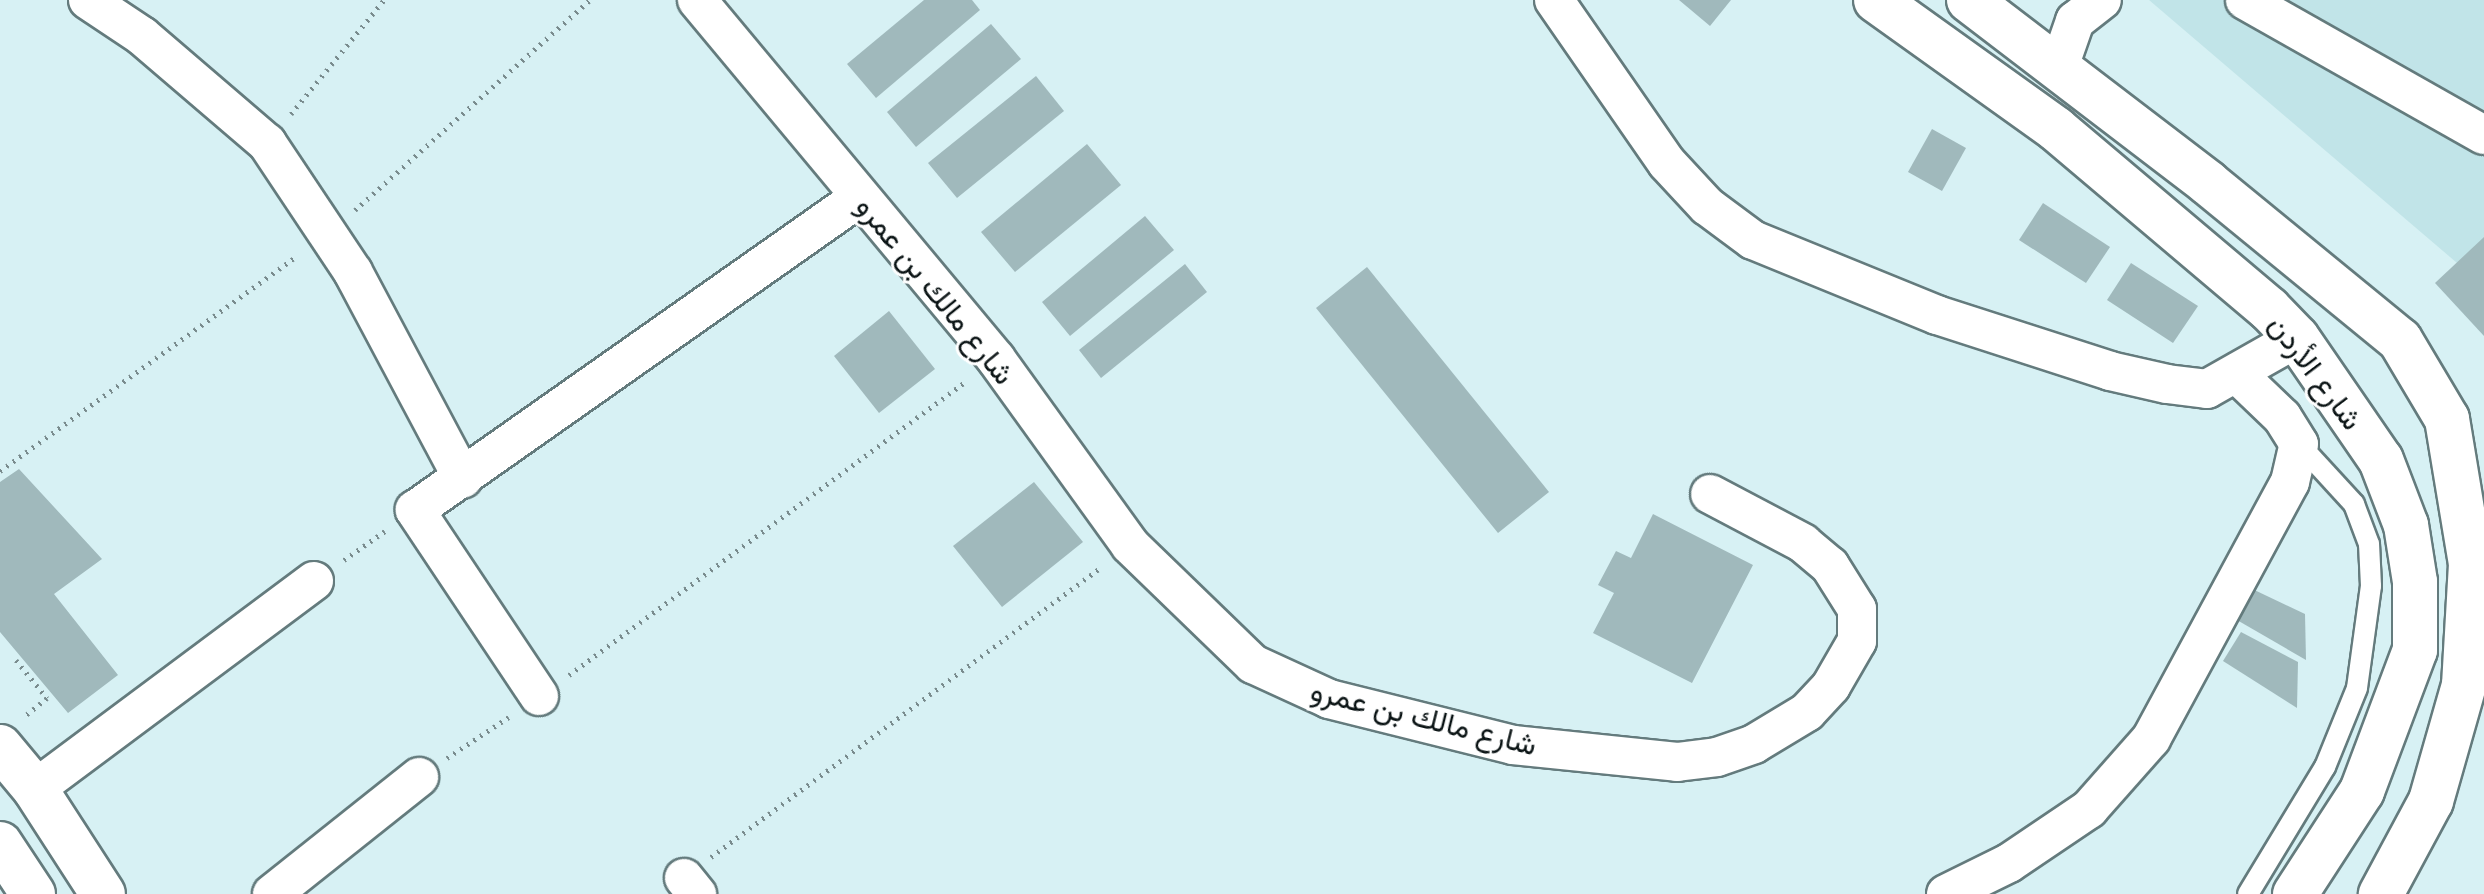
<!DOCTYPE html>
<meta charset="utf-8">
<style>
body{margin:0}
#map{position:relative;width:2484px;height:894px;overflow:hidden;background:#d7f1f4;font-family:Mulish,Vazirmatn,sans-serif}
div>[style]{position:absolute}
.built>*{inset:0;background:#c1e4e8}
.building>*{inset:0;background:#a0b9bc}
.path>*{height:5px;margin-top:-2.5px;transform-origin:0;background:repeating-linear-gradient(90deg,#798b8d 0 2px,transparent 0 8px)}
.roads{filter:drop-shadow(2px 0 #647b7d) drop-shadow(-2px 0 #647b7d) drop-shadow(0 2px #647b7d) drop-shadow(0 -2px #647b7d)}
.service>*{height:20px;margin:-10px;padding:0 10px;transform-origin:10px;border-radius:10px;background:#fff}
.minor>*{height:38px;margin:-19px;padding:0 19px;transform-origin:19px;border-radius:19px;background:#fff}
.trunk>*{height:44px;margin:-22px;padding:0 22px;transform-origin:22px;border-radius:22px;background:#fff}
span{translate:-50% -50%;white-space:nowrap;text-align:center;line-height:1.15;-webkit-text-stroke:6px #fff;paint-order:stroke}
.street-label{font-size:30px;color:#0a1314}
</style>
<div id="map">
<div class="built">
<div style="clip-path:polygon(2149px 0,2484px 0,2484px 286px)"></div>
</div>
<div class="building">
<div style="clip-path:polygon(924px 0,972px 0,980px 10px,876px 98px,847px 64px)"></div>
<div style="clip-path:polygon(1679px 0,1731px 0,1710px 26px)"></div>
<div style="clip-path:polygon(991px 24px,1021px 59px,916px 147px,887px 112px)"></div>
<div style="clip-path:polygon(1036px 76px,1064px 111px,957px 198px,928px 163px)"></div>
<div style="clip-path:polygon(1932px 129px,1966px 148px,1942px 191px,1908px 172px)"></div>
<div style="clip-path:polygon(1087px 144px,1121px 185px,1015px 272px,981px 232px)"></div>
<div style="clip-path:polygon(2043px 203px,2110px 247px,2086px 283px,2019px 240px)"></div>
<div style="clip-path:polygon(1145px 216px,1174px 250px,1070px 336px,1042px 302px)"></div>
<div style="clip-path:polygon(2484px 237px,2484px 336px,2435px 283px)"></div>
<div style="clip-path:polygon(2131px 263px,2198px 306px,2173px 343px,2107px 300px)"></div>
<div style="clip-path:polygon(1185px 264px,1207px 292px,1101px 378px,1079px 350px)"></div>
<div style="clip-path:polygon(1367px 267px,1549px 492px,1498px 533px,1316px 308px)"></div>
<div style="clip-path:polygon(889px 311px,935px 369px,879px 413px,834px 356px)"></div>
<div style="clip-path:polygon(19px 469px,102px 559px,54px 594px,118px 675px,68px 713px,0 632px,0 482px)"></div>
<div style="clip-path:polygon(1034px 482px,1083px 542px,1002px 607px,953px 546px)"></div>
<div style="clip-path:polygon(1653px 514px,1753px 565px,1692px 683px,1593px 633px,1614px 593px,1598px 585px,1616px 551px,1631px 558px)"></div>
<div style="clip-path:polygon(2246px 586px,2305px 614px,2306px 660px,2230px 616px)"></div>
<div style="clip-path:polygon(2241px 632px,2298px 662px,2297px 708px,2223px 661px)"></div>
</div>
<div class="path">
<div style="left:291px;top:114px;width:147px;rotate:-50.8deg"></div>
<div style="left:355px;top:210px;width:315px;rotate:-41.8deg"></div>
<div style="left:0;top:471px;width:367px;rotate:-35.9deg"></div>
<div style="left:344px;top:560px;width:50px;rotate:-35.3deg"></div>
<div style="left:16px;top:660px;width:49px;rotate:50.8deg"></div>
<div style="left:47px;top:698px;width:28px;rotate:141deg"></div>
<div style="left:569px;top:675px;width:494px;rotate:-36.5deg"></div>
<div style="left:447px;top:758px;width:74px;rotate:-33.5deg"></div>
<div style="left:711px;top:857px;width:486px;rotate:-36.6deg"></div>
</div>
<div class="roads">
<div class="service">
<div style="left:2248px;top:894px;width:149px;rotate:-58.8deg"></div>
<div style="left:2325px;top:767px;width:85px;rotate:-67.9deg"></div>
<div style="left:2357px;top:688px;width:103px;rotate:-82.2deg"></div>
<div style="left:2371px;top:586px;width:42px;rotate:-92.7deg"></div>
<div style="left:2369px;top:544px;width:43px;rotate:-110.6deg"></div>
<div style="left:2354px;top:504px;width:81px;rotate:-132.5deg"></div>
</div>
<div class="minor">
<div style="left:88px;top:0;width:65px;rotate:33.7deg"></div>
<div style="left:142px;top:36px;width:165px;rotate:40.6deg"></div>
<div style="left:267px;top:143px;width:155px;rotate:56.3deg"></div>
<div style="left:353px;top:272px;width:234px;rotate:62deg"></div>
<div style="left:697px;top:0;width:467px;rotate:50.2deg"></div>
<div style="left:996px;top:359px;width:229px;rotate:54.2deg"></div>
<div style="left:1130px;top:545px;width:171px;rotate:44.1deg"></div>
<div style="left:1253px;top:664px;width:84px;rotate:24.7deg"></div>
<div style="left:1329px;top:699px;width:190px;rotate:14deg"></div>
<div style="left:1513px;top:745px;width:165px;rotate:5.9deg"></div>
<div style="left:1677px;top:762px;width:40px;rotate:-7.1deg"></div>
<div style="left:1717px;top:757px;width:39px;rotate:-19deg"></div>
<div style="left:1754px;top:744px;width:62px;rotate:-31.1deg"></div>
<div style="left:1807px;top:712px;width:35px;rotate:-47deg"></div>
<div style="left:1831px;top:686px;width:52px;rotate:-60deg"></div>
<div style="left:1857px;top:641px;width:32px;rotate:-90deg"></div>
<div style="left:1857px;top:609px;width:51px;rotate:-122.1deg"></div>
<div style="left:1830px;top:566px;width:35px;rotate:-140deg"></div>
<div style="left:1803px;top:543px;width:105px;rotate:-152.2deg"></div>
<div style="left:1554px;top:0;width:198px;rotate:55.3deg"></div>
<div style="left:1667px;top:163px;width:59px;rotate:47.1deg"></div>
<div style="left:1707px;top:206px;width:57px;rotate:36.5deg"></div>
<div style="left:1753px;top:240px;width:199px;rotate:22.2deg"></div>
<div style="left:1937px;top:315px;width:182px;rotate:17.9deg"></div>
<div style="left:2110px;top:371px;width:58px;rotate:12.8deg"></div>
<div style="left:2167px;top:384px;width:40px;rotate:7.1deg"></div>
<div style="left:2207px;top:389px;width:103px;rotate:-29.5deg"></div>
<div style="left:2245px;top:0;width:274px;rotate:29.5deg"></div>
<div style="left:2059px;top:67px;width:49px;rotate:-70.8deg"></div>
<div style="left:2075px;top:21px;width:34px;rotate:-38deg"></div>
<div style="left:539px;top:696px;width:224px;rotate:-123.7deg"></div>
<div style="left:415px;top:510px;width:544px;rotate:-35.12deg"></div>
<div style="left:35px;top:789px;width:348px;rotate:-36.7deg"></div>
<div style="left:684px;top:878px;width:21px;rotate:51deg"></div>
<div style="left:272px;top:894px;width:188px;rotate:-38.5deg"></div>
<div style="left:1946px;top:894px;width:70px;rotate:-26.2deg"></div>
<div style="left:2009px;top:863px;width:97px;rotate:-34deg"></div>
<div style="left:2089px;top:809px;width:94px;rotate:-48.5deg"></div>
<div style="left:2151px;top:739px;width:292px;rotate:-61.6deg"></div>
<div style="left:2290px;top:482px;width:39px;rotate:-77deg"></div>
<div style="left:2299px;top:444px;width:32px;rotate:-122deg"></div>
<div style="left:2282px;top:417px;width:61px;rotate:-136.3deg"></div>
</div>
<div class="trunk">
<div style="left:1876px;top:0;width:221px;rotate:35.6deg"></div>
<div style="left:2056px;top:129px;width:279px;rotate:40.2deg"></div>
<div style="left:2269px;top:309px;width:40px;rotate:46deg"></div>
<div style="left:2297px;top:338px;width:148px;rotate:55.5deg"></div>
<div style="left:2381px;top:460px;width:70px;rotate:69deg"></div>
<div style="left:2406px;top:525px;width:58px;rotate:81deg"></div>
<div style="left:2415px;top:582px;width:68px;rotate:90deg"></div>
<div style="left:2415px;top:650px;width:151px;rotate:110.6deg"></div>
<div style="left:2362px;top:791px;width:123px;rotate:123deg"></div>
<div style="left:1969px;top:0;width:301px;rotate:37.4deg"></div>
<div style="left:2208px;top:183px;width:248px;rotate:39.3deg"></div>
<div style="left:2400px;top:340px;width:92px;rotate:59.3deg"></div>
<div style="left:2447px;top:419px;width:147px;rotate:80.6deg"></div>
<div style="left:2471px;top:564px;width:121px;rotate:93.3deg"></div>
<div style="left:2464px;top:685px;width:121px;rotate:105.9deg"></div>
<div style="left:2431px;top:801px;width:106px;rotate:118.3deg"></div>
<div style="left:0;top:747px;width:55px;rotate:50.2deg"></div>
<div style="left:35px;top:789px;width:125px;rotate:57.1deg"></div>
<div style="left:0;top:844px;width:60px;rotate:56.6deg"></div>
</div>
</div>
<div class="street-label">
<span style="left:936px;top:290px;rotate:51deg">شارع مالك بن عمرو</span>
<span style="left:2316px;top:372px;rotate:53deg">شارع الأردن</span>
<span style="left:1424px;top:717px;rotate:14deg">شارع مالك بن عمرو</span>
</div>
</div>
